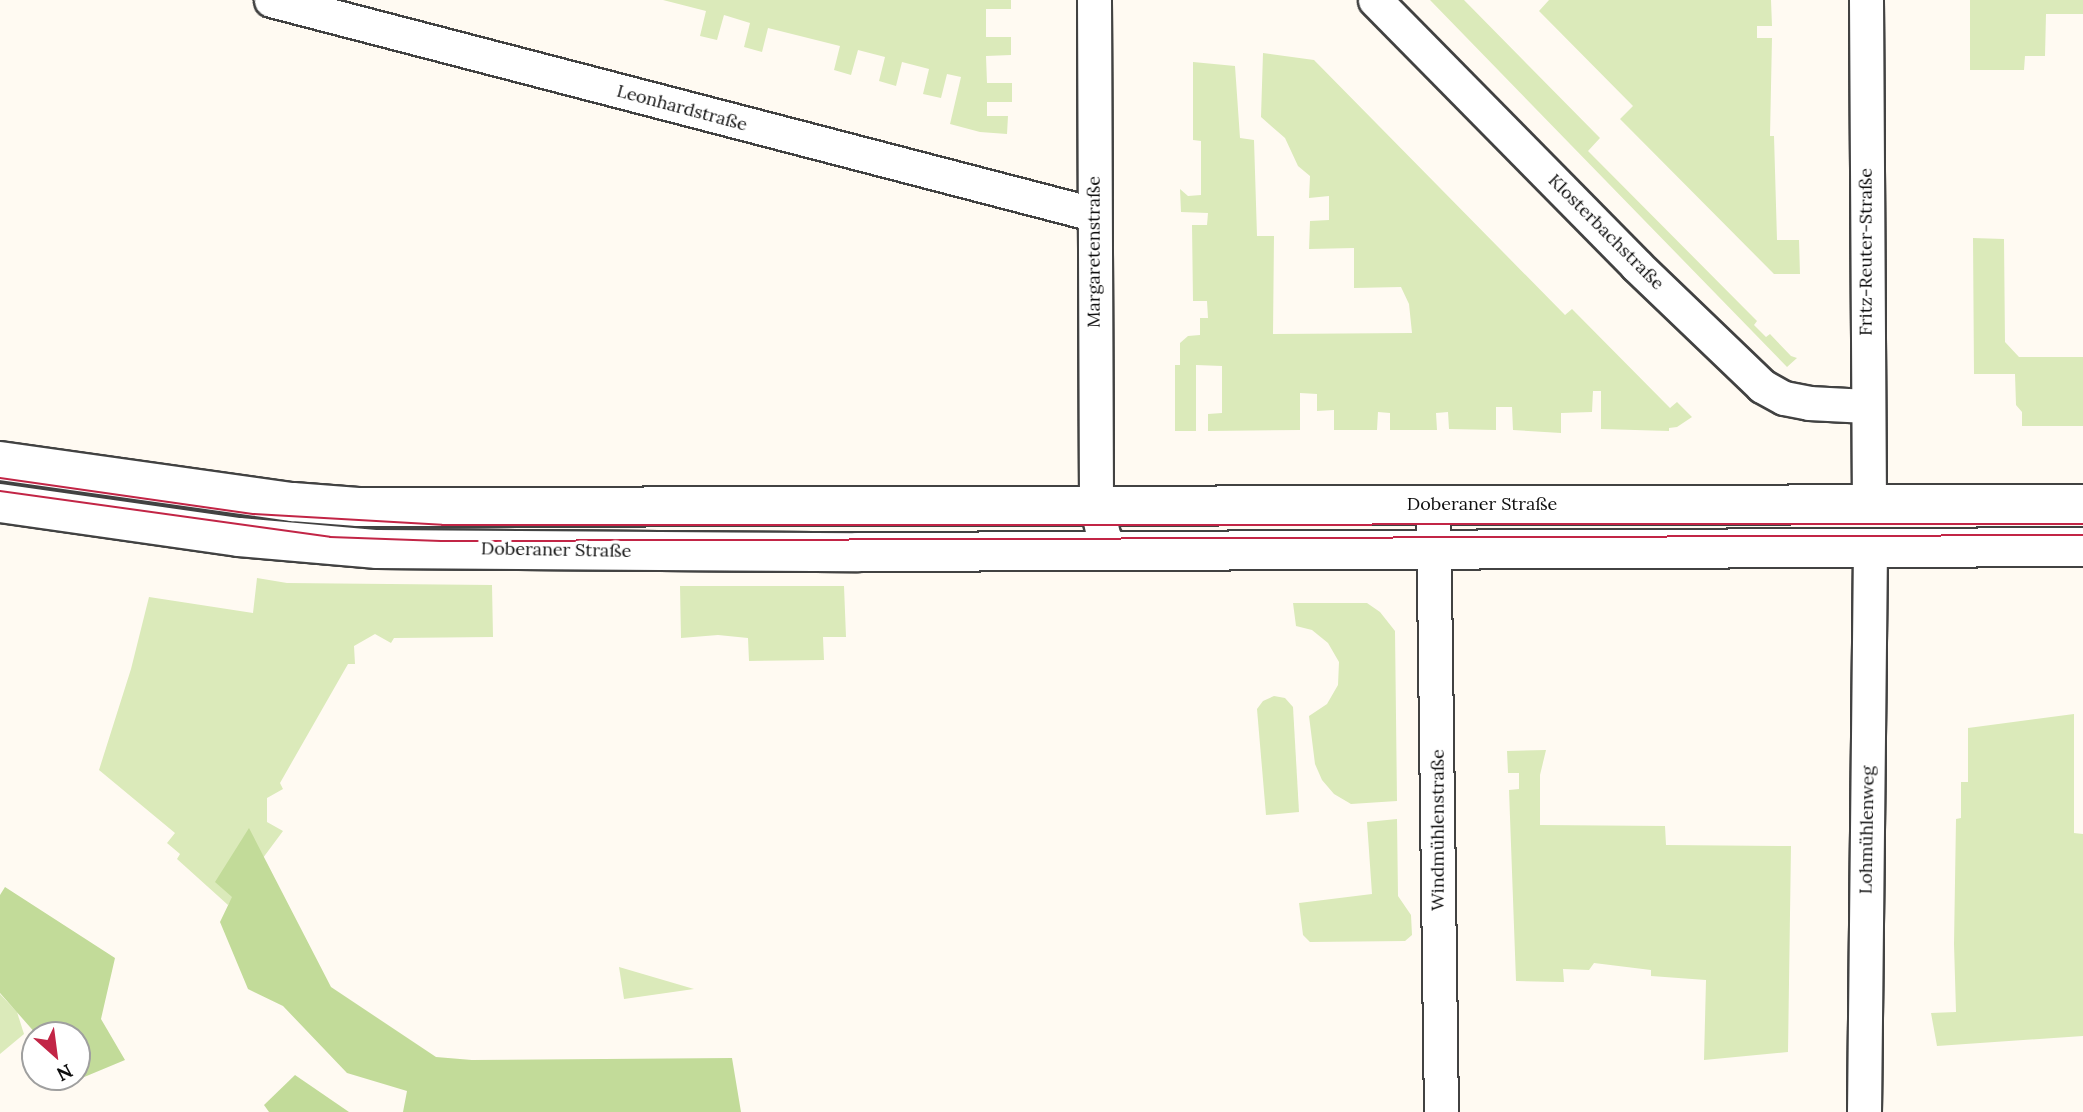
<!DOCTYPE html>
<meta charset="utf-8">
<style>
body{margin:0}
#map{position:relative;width:2083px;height:1112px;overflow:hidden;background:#fffaf2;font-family:Lora,serif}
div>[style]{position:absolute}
.green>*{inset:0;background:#dbeaba}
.forest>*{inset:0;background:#c2db99}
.roads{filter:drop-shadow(2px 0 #424242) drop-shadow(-2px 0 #424242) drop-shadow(0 2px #424242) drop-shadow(0 -2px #424242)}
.minor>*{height:33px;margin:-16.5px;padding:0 16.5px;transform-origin:16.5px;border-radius:16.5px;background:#fff}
.tertiary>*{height:38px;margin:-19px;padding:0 19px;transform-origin:19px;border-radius:19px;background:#fff}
.tram>*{height:2px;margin:-1px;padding:0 1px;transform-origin:1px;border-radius:1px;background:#c22546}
span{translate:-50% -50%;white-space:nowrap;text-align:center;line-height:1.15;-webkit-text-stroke:7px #fff;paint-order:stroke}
.street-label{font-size:18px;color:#0f0f0f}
.north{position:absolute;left:21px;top:1021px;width:70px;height:70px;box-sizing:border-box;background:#fff;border:2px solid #9f9f9f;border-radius:50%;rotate:152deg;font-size:19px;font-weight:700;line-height:28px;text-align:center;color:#0f0f0f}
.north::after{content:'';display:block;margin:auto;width:24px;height:32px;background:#c22546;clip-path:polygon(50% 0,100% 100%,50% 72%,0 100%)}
</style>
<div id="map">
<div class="green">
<div style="clip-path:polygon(663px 0,1011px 0,1011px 9px,986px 9px,986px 37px,1011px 37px,1011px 55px,986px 56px,987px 83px,1012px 83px,1012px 102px,987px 102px,987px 116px,1008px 116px,1007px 134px,980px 132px,950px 124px,961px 77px,947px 74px,941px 98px,923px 94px,929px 69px,902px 62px,896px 86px,879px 81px,885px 57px,858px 50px,851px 75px,834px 70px,840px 46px,768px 28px,762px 52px,744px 47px,750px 23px,724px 15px,717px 40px,700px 36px,706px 11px)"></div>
<div style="clip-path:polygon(1430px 0,1464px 0,1600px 138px,1588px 151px,1757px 321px,1754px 325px,1766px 337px,1770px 334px,1791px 356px,1797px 358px,1787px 367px)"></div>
<div style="clip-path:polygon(1549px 0,1771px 0,1772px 26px,1757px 26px,1757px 38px,1772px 38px,1770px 136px,1774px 136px,1777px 240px,1799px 240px,1800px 274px,1774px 274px,1620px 119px,1633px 106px,1539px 11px)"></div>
<div style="clip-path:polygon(1970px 0,2083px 0,2083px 14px,2046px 14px,2045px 56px,2025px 56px,2024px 70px,1970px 70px)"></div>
<div style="clip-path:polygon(1263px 53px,1314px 60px,1565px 315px,1572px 309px,1670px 408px,1677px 402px,1692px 417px,1677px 427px,1669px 428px,1669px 431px,1601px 429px,1601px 391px,1593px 391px,1592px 412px,1561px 413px,1561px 433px,1513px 430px,1512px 407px,1496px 407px,1496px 430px,1449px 429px,1448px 412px,1436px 413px,1437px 430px,1390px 430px,1390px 413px,1378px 412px,1377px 430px,1334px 430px,1334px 410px,1317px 411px,1317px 394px,1300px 393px,1300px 430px,1208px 431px,1208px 414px,1222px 413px,1222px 366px,1196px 365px,1196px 431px,1175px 431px,1175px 365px,1180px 365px,1180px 343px,1188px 336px,1200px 335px,1200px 318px,1208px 318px,1207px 301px,1193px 301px,1192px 225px,1207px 225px,1208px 213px,1181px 212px,1180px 189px,1188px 196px,1201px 195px,1201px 141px,1193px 140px,1193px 62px,1235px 66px,1240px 138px,1254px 140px,1257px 236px,1274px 236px,1273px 334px,1412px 333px,1409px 304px,1401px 287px,1354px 288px,1354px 248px,1309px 249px,1310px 221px,1329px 220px,1329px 196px,1309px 198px,1310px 176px,1298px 166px,1285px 138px,1261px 117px)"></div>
<div style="clip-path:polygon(1973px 238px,2004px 239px,2005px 342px,2019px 357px,2083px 357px,2083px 426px,2022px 426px,2022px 412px,2016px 405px,2015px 374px,1974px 374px)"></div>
<div style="clip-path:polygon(257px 578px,287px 583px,492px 585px,493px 637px,394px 638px,391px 643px,375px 634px,354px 646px,355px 664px,348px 664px,280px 783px,283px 789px,267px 798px,267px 822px,283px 831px,228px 905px,177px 859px,180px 854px,167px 843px,175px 833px,99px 770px,131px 669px,149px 597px,253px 613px)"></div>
<div style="clip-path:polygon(680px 586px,844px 586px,846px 637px,823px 637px,824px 660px,749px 661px,748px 638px,718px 635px,681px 638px)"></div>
<div style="clip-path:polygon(1293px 603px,1367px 603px,1380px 612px,1395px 631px,1397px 801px,1351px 804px,1334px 794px,1322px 780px,1315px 764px,1309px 716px,1327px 704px,1338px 685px,1339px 662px,1328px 643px,1312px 630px,1296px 626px)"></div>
<div style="clip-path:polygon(1274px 696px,1285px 698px,1293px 707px,1299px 812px,1266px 815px,1257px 709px,1263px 701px)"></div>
<div style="clip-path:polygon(2074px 714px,2074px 833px,2083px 834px,2083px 1036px,1937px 1046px,1931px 1013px,1956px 1012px,1954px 944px,1956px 819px,1961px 818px,1961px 782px,1968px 782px,1968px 728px)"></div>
<div style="clip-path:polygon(1546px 750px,1540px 775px,1540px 825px,1665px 826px,1666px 845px,1791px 846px,1788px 1052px,1704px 1060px,1706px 980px,1651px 976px,1651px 970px,1594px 963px,1589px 970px,1563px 969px,1564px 982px,1516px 981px,1509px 790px,1519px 789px,1519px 773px,1508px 773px,1507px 751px)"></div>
<div style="clip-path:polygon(1397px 819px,1398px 896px,1411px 915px,1412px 935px,1405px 941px,1310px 942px,1303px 935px,1299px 903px,1372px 894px,1367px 822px)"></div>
<div style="clip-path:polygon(619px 967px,694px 989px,624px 999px)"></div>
<div style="clip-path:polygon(0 994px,17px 1012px,24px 1034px,0 1054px)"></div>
</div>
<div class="forest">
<div style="clip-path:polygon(249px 828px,331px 987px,436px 1057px,472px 1060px,732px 1058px,741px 1112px,403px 1112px,407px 1091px,347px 1073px,283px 1006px,248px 989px,220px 922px,232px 897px,215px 882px)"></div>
<div style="clip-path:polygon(5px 887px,115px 958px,101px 1019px,125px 1060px,77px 1080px,74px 1077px,77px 1077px,77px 1035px,37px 1035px,0 993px,0 895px)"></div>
<div style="clip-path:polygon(295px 1075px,349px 1112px,269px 1112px,264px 1105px)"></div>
</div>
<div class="roads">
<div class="minor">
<div style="left:271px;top:0;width:849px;rotate:14.59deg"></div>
<div style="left:1094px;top:0;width:504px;rotate:89.77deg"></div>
<div style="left:1096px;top:504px;width:35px;rotate:77deg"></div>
<div style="left:1104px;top:538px;width:16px;rotate:50deg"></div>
<div style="left:1375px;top:0;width:372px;rotate:45.4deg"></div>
<div style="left:1636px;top:265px;width:175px;rotate:43.8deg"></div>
<div style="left:1762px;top:386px;width:25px;rotate:29deg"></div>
<div style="left:1784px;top:398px;width:25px;rotate:11deg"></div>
<div style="left:1809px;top:403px;width:58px;rotate:3deg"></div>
<div style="left:1866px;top:0;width:503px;rotate:89.66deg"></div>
<div style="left:1433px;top:504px;width:608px;rotate:89.25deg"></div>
<div style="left:1864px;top:1112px;width:565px;rotate:-89.39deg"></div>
</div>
<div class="tertiary">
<div style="left:0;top:461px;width:296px;rotate:8deg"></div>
<div style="left:293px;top:502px;width:65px;rotate:4.4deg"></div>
<div style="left:358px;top:507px;width:1725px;rotate:-0.1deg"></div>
<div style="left:0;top:503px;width:241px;rotate:8.1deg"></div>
<div style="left:239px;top:537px;width:139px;rotate:5deg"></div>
<div style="left:377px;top:549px;width:481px;rotate:0.4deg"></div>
<div style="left:858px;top:552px;width:1225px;rotate:-0.23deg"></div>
</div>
</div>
<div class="tram">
<div style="left:0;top:478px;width:257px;rotate:8.1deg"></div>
<div style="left:254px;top:514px;width:188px;rotate:3.3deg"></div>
<div style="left:442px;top:525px;width:1641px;rotate:-0.03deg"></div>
<div style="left:0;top:491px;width:333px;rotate:7.9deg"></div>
<div style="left:330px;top:537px;width:111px;rotate:2.1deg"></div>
<div style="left:441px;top:541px;width:1642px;rotate:-0.21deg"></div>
</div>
<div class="street-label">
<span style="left:682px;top:108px;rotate:15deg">Leonhardstraße</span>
<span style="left:1606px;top:232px;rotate:45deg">Klosterbachstraße</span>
<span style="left:1094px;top:252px;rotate:-90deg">Margaretenstraße</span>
<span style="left:1866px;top:252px;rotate:-90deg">Fritz-Reuter-Straße</span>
<span style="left:1482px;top:504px">Doberaner Straße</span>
<span style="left:556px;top:550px;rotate:1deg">Doberaner Straße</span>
<span style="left:1438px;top:830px;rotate:-90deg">Windmühlenstraße</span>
<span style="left:1867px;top:830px;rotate:-89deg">Lohmühlenweg</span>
</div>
<div class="north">N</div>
</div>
